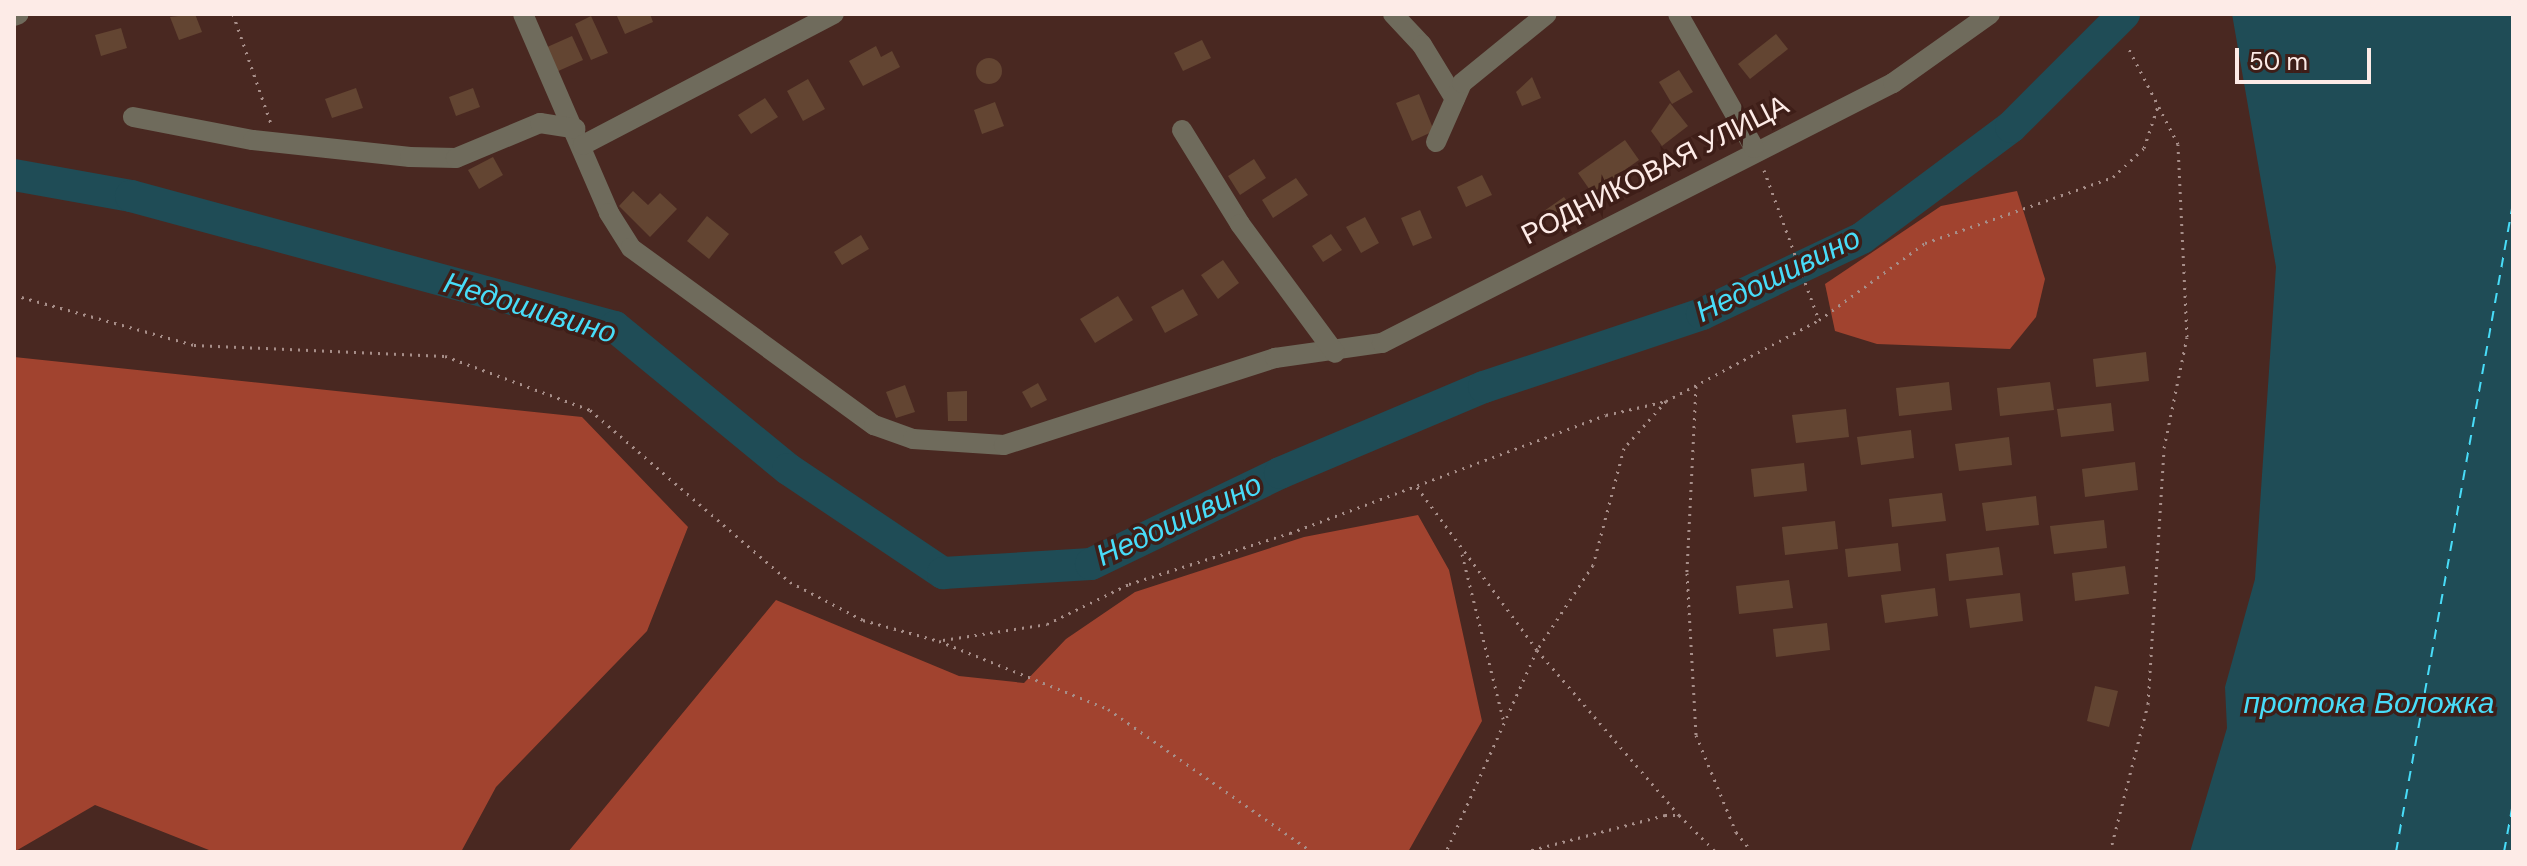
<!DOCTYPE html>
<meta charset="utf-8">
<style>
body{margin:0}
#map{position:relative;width:2527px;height:866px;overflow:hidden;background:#492821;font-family:"DM Sans",sans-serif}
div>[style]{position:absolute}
.forest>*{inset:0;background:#a1432f}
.water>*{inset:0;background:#1f4c56}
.river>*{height:32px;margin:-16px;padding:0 16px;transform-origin:16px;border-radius:16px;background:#1f4c56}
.ferry>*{height:2px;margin-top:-1px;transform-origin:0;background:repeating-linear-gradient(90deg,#48dcf8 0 10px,transparent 0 18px)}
.building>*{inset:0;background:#634532}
.round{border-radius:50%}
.path>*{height:3px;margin-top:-1.5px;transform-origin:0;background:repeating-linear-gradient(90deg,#a78e89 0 2px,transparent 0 8px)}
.minor>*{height:20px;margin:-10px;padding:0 10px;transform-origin:10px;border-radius:10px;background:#6f6b5c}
span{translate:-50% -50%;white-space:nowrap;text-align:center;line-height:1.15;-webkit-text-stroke:7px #3e1e18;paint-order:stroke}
.street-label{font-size:28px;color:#fdebe7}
.water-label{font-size:30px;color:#48dcf8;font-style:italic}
.frame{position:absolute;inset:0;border:16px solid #fdebe7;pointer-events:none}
.scale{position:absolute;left:2235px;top:48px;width:136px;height:36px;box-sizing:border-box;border:4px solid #fdebe7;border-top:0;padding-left:10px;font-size:24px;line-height:28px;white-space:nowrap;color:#fdebe7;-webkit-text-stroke:6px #3e1e18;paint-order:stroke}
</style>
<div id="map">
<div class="forest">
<div style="clip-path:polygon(2017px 191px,2045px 279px,2036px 317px,2010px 349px,1877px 344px,1835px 331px,1825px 284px,1941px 206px)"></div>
<div style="clip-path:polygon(14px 357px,582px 417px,688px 527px,647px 631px,496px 787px,461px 852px,214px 852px,95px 805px,14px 852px)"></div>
<div style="clip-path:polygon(1418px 515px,1449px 570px,1482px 721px,1408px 852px,568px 852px,776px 600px,959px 676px,1024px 683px,1066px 639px,1135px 592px,1304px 537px)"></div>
</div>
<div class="water">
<div style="clip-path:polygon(2232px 14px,2513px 14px,2513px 852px,2190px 852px,2227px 728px,2225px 687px,2255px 579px,2276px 267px)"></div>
</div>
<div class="river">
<div style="left:14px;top:175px;width:119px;rotate:10.2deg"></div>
<div style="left:131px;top:196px;width:501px;rotate:15.14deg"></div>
<div style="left:615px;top:327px;width:224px;rotate:39.4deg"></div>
<div style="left:788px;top:469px;width:187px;rotate:33.9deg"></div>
<div style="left:943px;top:573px;width:148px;rotate:-3.5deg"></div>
<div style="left:1091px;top:564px;width:210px;rotate:-25.7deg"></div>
<div style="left:1280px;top:473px;width:221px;rotate:-22.9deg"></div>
<div style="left:1484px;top:387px;width:230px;rotate:-18.5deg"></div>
<div style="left:1702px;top:314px;width:177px;rotate:-25.4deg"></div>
<div style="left:1862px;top:238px;width:186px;rotate:-36.7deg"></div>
<div style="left:2011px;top:127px;width:160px;rotate:-45deg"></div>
</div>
<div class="ferry">
<div style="left:2396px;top:852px;width:659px;rotate:-79.78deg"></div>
<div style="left:2504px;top:852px;width:50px;rotate:-79.6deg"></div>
</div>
<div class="building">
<div style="clip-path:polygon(195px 14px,202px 32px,179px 40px,170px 17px)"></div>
<div style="clip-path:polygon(616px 14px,650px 14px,653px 22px,625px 34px)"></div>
<div style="clip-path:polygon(591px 16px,608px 53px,591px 60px,575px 24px)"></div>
<div style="clip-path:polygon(121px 28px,127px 48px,101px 56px,95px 35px)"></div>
<div style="clip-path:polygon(1776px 34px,1788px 49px,1750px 79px,1738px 64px)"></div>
<div style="clip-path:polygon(572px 36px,583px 60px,556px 72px,545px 48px)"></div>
<div style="clip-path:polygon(1202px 40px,1211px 58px,1183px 71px,1174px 53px)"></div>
<div style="clip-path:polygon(876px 46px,881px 57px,892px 51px,900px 67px,863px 86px,849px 61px)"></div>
<div class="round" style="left:976px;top:58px;width:26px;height:26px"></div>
<div style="clip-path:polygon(1679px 70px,1693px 92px,1672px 104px,1659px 82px)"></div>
<div style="clip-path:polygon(1532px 77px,1541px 98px,1522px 106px,1516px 92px)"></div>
<div style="clip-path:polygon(808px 79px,825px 109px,803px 121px,787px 91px)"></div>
<div style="clip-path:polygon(356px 88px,363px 108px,332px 118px,325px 99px)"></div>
<div style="clip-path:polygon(473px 88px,480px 107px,456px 116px,449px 97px)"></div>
<div style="clip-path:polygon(1419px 94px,1434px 131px,1412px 141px,1396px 103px)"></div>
<div style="clip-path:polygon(765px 98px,778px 117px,751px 134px,738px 115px)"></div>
<div style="clip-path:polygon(995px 102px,1004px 126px,982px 134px,974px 110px)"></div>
<div style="clip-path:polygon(1670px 103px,1688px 126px,1662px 146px,1651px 131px)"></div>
<div style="clip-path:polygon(1625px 140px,1639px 160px,1592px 193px,1578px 173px)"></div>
<div style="clip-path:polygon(493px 157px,503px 175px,479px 189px,468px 170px)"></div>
<div style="clip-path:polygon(1254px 159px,1266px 178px,1240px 195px,1228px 176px)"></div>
<div style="clip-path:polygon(1482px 175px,1492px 195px,1466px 207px,1457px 187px)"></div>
<div style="clip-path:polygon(1296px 178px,1308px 195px,1273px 218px,1262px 200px)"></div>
<div style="clip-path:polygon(633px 191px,648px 205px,660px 193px,677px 209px,650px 237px,619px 206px)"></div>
<div style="clip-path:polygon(1564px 197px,1579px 218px,1560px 232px,1544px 211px)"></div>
<div style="clip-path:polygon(1420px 210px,1432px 238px,1413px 246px,1401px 218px)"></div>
<div style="clip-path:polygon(707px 216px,729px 234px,709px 259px,687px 241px)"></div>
<div style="clip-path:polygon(1365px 217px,1379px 243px,1361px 253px,1346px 227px)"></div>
<div style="clip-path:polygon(1331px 234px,1342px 250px,1323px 262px,1312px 246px)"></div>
<div style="clip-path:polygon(861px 235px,869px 249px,842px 265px,834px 252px)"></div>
<div style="clip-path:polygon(1223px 260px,1239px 283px,1218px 299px,1201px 275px)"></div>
<div style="clip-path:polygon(1183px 289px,1198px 315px,1165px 333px,1151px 307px)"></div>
<div style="clip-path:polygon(1118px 296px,1133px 320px,1095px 343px,1080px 319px)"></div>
<div style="clip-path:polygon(2146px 352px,2149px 381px,2096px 387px,2093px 359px)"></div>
<div style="clip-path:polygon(1949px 382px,1952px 410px,1899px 416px,1896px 388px)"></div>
<div style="clip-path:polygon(2050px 382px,2054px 410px,2000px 416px,1997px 388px)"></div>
<div style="clip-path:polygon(1038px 383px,1047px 400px,1031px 408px,1022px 392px)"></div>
<div style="clip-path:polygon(905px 385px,915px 412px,896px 418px,886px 392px)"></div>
<div style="clip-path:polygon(967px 391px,967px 421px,948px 421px,947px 392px)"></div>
<div style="clip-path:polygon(2111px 403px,2114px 431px,2061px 437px,2057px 409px)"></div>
<div style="clip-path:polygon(1846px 409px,1849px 437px,1796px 443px,1792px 415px)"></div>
<div style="clip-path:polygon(1911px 430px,1914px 458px,1861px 465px,1857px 437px)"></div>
<div style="clip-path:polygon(2009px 437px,2012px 465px,1959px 471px,1955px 444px)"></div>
<div style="clip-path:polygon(2135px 462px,2138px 490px,2085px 497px,2082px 469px)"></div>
<div style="clip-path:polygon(1804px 463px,1807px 491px,1754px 497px,1751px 469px)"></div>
<div style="clip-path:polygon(1942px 493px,1946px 521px,1892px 527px,1889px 499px)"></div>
<div style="clip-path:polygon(2036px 496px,2039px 525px,1986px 531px,1982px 503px)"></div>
<div style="clip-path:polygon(2104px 520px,2107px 548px,2054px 554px,2050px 526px)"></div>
<div style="clip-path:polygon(1835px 521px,1838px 549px,1785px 555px,1782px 527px)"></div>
<div style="clip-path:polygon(1898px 543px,1901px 571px,1848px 577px,1845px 549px)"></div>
<div style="clip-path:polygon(1999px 547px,2003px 575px,1949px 581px,1946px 554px)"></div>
<div style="clip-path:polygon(2125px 566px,2129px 594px,2075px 601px,2072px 573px)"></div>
<div style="clip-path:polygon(1789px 580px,1793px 608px,1739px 614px,1736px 586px)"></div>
<div style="clip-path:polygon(1935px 588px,1938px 616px,1885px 623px,1881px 595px)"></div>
<div style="clip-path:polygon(2020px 593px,2023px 621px,1970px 628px,1966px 599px)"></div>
<div style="clip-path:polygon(1827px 623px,1830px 650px,1776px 657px,1773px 629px)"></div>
<div style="clip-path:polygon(2095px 686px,2118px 691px,2109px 727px,2087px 721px)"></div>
</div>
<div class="path">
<div style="left:233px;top:14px;width:116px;rotate:70.9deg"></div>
<div style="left:1764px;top:170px;width:160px;rotate:69.9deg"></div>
<div style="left:14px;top:295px;width:187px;rotate:15.5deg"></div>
<div style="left:194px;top:345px;width:251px;rotate:2.5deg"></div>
<div style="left:445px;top:356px;width:155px;rotate:20.4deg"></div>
<div style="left:590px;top:410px;width:264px;rotate:40.7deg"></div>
<div style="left:790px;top:582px;width:82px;rotate:27.5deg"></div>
<div style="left:863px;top:620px;width:79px;rotate:15.4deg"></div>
<div style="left:939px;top:641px;width:182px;rotate:21.9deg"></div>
<div style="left:1108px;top:709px;width:249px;rotate:35deg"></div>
<div style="left:1696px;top:386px;width:187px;rotate:92.8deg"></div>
<div style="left:1687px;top:573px;width:162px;rotate:86.8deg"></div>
<div style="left:1696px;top:735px;width:105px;rotate:67.6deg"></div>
<div style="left:1736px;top:832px;width:26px;rotate:51deg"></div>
<div style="left:1666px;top:401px;width:63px;rotate:131.8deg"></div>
<div style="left:1624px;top:448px;width:121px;rotate:104.8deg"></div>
<div style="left:1593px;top:565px;width:102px;rotate:123.4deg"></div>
<div style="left:1537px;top:650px;width:218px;rotate:49.3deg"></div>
<div style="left:1417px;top:487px;width:202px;rotate:53.6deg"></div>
<div style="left:1537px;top:650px;width:222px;rotate:114.3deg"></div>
<div style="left:1462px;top:554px;width:170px;rotate:76deg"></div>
<div style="left:943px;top:640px;width:105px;rotate:-8.7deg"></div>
<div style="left:1047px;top:624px;width:91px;rotate:-26deg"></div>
<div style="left:1129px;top:584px;width:169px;rotate:-17.6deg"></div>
<div style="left:1290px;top:533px;width:337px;rotate:-20.5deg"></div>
<div style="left:1606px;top:415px;width:62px;rotate:-13.1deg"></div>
<div style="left:1666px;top:401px;width:173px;rotate:-27.9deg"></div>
<div style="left:1819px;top:320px;width:131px;rotate:-36deg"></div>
<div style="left:1925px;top:243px;width:199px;rotate:-19.3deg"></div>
<div style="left:2113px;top:177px;width:42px;rotate:-43.1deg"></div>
<div style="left:2144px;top:148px;width:44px;rotate:-71.6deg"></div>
<div style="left:1524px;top:852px;width:146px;rotate:-14.7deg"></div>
<div style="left:1665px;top:815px;width:14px"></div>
<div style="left:1679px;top:815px;width:52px;rotate:45deg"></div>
<div style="left:2110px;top:852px;width:153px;rotate:-75.6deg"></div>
<div style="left:2148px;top:704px;width:256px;rotate:-86.4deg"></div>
<div style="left:2164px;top:448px;width:113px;rotate:-78.3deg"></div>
<div style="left:2187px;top:337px;width:193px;rotate:-92.7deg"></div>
<div style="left:2178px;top:144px;width:107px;rotate:-117.3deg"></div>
</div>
<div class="minor">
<div style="left:523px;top:14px;width:217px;rotate:66.6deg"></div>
<div style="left:609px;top:213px;width:41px;rotate:57.8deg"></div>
<div style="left:631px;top:248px;width:301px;rotate:36.1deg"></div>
<div style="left:874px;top:425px;width:41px;rotate:19.7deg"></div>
<div style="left:913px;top:439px;width:91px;rotate:3.8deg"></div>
<div style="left:1004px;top:445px;width:285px;rotate:-17.8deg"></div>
<div style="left:1275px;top:358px;width:108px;rotate:-8deg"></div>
<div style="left:1382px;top:343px;width:573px;rotate:-26.97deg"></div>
<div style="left:1893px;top:83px;width:119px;rotate:-35.4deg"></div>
<div style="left:1393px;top:14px;width:42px;rotate:46.9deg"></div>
<div style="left:1422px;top:45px;width:63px;rotate:58.6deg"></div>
<div style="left:1678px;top:14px;width:154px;rotate:60.4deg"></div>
<div style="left:14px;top:16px;width:5px;rotate:-22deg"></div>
<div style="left:133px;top:117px;width:122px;rotate:10.9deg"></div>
<div style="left:253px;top:140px;width:158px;rotate:6.2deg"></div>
<div style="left:410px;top:157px;width:46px;rotate:1.2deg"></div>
<div style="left:456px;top:158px;width:91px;rotate:-22.6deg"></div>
<div style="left:540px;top:123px;width:36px;rotate:9deg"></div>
<div style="left:1182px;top:130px;width:110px;rotate:58.3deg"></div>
<div style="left:1240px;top:224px;width:160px;rotate:53.6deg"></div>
<div style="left:1436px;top:142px;width:64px;rotate:-66.2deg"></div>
<div style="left:1462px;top:83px;width:109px;rotate:-39.1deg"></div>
<div style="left:583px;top:145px;width:283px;rotate:-27.6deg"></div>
</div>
<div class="street-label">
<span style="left:1655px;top:170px;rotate:-27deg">РОДНИКОВАЯ УЛИЦА</span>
</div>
<div class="water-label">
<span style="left:1778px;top:275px;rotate:-26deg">Недошивино</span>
<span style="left:530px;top:308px;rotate:17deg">Недошивино</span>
<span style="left:1179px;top:520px;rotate:-25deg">Недошивино</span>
<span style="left:2369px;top:703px">протока Воложка</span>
</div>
<div class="frame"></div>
<div class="scale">50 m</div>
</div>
